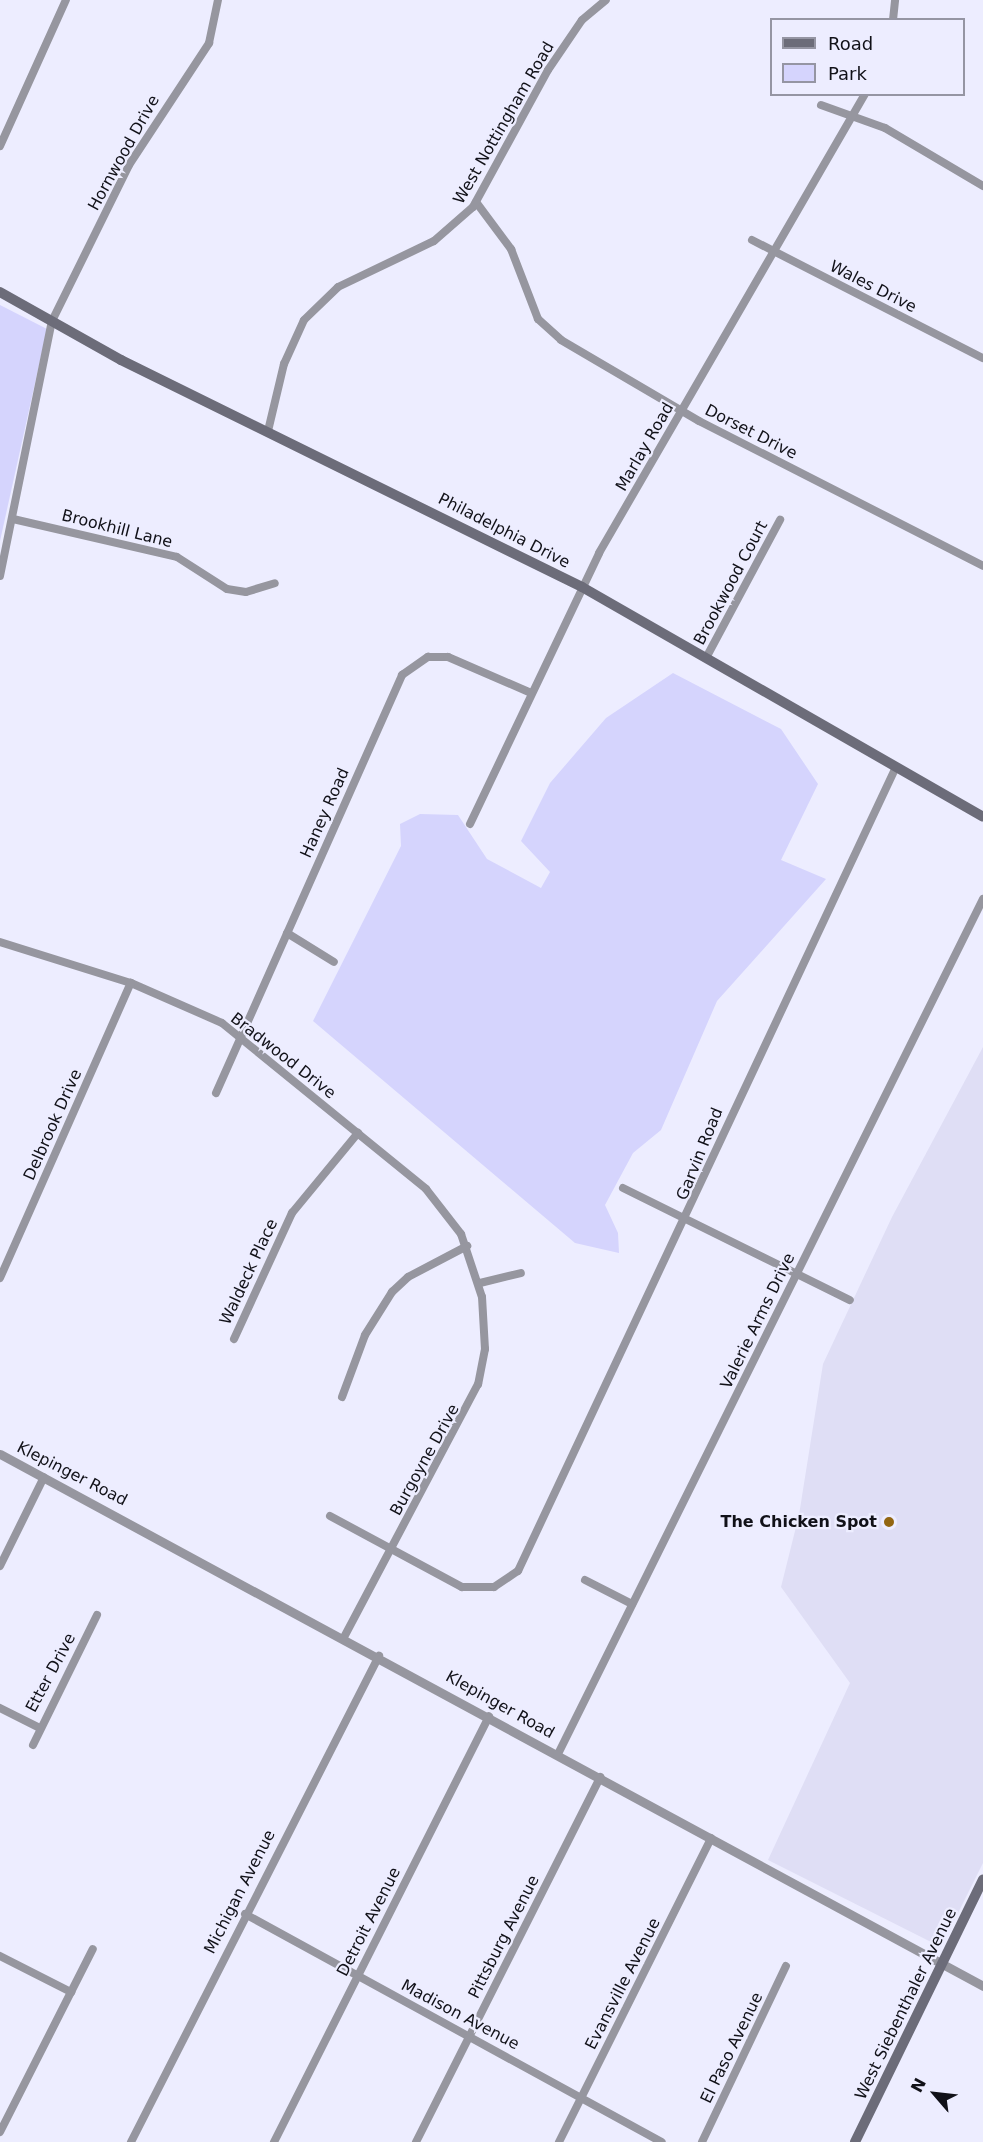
<!DOCTYPE html>
<style>
body{margin:0}
#map{position:relative;width:983px;height:2142px;overflow:hidden;background:#ededff;font-family:"DejaVu Sans",sans-serif}
div>[style]{position:absolute}
.built>*{inset:0;background:#dfdef5}
.green>*{inset:0;background:#d5d4fd}
.minor>*{height:8px;margin:-4px;padding:0 4px;transform-origin:4px;border-radius:4px;background:#96969f}
.tertiary>*{height:9px;margin:-4.5px;padding:0 4.5px;transform-origin:4.5px;border-radius:4.5px;background:#96969f}
.secondary>*{height:10px;margin:-5px;padding:0 5px;transform-origin:5px;border-radius:5px;background:#6c6c79}
.dots>*{width:16px;height:16px;translate:-50% -50%;box-sizing:border-box;border:3px solid #ededff;border-radius:50%}
span{translate:-50% -50%;white-space:nowrap;text-align:center;line-height:1.15;-webkit-text-stroke:4.5px #ededff;paint-order:stroke}
.street-label{font-size:16px;color:#111118}
.poi-label{font-size:16px;color:#111118;font-weight:700}
.right{translate:-100% -50%;text-align:right}
.legend{position:absolute;left:770px;top:18px;width:195px;height:78px;box-sizing:border-box;background:#ededff;border:2px solid #9595a3;margin:0;padding:8px 10px;list-style:none;font-size:18px;color:#111118}
.legend li{display:flex;align-items:center;gap:12px;height:30px}
.legend b{width:30px;border:2px solid #9595a3}
.north{position:absolute;left:905px;top:2064px;width:60px;height:60px;-webkit-text-stroke:4px #ededff;paint-order:stroke;rotate:298deg;font-size:16px;font-weight:700;line-height:24px;text-align:center;color:#111118}
.north::after{content:'';display:block;margin:auto;width:21px;height:27px;background:#111118;clip-path:polygon(50% 0,100% 100%,50% 72%,0 100%)}
</style>
<div id="map">
<div class="built">
<div style="clip-path:polygon(983px 1047px,983px 1863px,941px 1947px,768px 1860px,850px 1683px,781px 1587px,799px 1515px,823px 1364px,892px 1217px)"></div>
</div>
<div class="green">
<div style="clip-path:polygon(0 305px,47px 329px,0 541px)"></div>
<div style="clip-path:polygon(673px 673px,781px 729px,818px 784px,781px 860px,826px 879px,717px 1001px,661px 1130px,633px 1153px,605px 1205px,618px 1233px,619px 1253px,575px 1243px,313px 1021px,401px 846px,400px 824px,420px 814px,458px 815px,487px 859px,541px 888px,550px 872px,521px 841px,550px 783px,606px 718px)"></div>
</div>
<div class="minor">
<div style="left:893px;top:20px;width:20px;rotate:-84deg"></div>
<div style="left:821px;top:105px;width:68px;rotate:19.8deg"></div>
<div style="left:885px;top:128px;width:114px;rotate:30.6deg"></div>
<div style="left:0;top:146px;width:160px;rotate:-65.7deg"></div>
<div style="left:476px;top:202px;width:59px;rotate:53.3deg"></div>
<div style="left:511px;top:249px;width:75px;rotate:68.9deg"></div>
<div style="left:538px;top:319px;width:31px;rotate:42deg"></div>
<div style="left:561px;top:340px;width:160px;rotate:30.4deg"></div>
<div style="left:699px;top:421px;width:319px;rotate:27deg"></div>
<div style="left:752px;top:240px;width:259px;rotate:27.1deg"></div>
<div style="left:268px;top:431px;width:69px;rotate:-76.6deg"></div>
<div style="left:284px;top:364px;width:48px;rotate:-65.6deg"></div>
<div style="left:304px;top:320px;width:47px;rotate:-44.1deg"></div>
<div style="left:338px;top:287px;width:106px;rotate:-25.6deg"></div>
<div style="left:434px;top:241px;width:52px;rotate:-41.1deg"></div>
<div style="left:473px;top:207px;width:156px;rotate:-61.3deg"></div>
<div style="left:548px;top:70px;width:60px;rotate:-55.8deg"></div>
<div style="left:582px;top:20px;width:31px;rotate:-40deg"></div>
<div style="left:13px;top:519px;width:168px;rotate:13deg"></div>
<div style="left:177px;top:557px;width:59px;rotate:32.6deg"></div>
<div style="left:227px;top:589px;width:19px;rotate:9deg"></div>
<div style="left:246px;top:592px;width:30px;rotate:-17deg"></div>
<div style="left:0;top:576px;width:260px;rotate:-78.5deg"></div>
<div style="left:52px;top:321px;width:174px;rotate:-63.7deg"></div>
<div style="left:129px;top:165px;width:146px;rotate:-56.7deg"></div>
<div style="left:209px;top:43px;width:44px;rotate:-78.2deg"></div>
<div style="left:706px;top:658px;width:157px;rotate:-61.8deg"></div>
<div style="left:470px;top:824px;width:300px;rotate:-64.5deg"></div>
<div style="left:599px;top:553px;width:531px;rotate:-59.91deg"></div>
<div style="left:287px;top:933px;width:55px;rotate:31.7deg"></div>
<div style="left:0;top:942px;width:137px;rotate:17.4deg"></div>
<div style="left:131px;top:983px;width:99px;rotate:23.7deg"></div>
<div style="left:222px;top:1023px;width:263px;rotate:39.1deg"></div>
<div style="left:426px;top:1189px;width:57px;rotate:52.1deg"></div>
<div style="left:461px;top:1234px;width:66px;rotate:71.6deg"></div>
<div style="left:482px;top:1297px;width:52px;rotate:86.7deg"></div>
<div style="left:485px;top:1349px;width:36px;rotate:101deg"></div>
<div style="left:478px;top:1384px;width:286px;rotate:117.9deg"></div>
<div style="left:216px;top:1093px;width:458px;rotate:-66deg"></div>
<div style="left:402px;top:675px;width:32px;rotate:-35deg"></div>
<div style="left:428px;top:657px;width:20px"></div>
<div style="left:448px;top:657px;width:90px;rotate:23.4deg"></div>
<div style="left:623px;top:1188px;width:253px;rotate:26.3deg"></div>
<div style="left:0;top:1278px;width:323px;rotate:-66.1deg"></div>
<div style="left:480px;top:1283px;width:42px;rotate:-13.7deg"></div>
<div style="left:234px;top:1339px;width:139px;rotate:-65.3deg"></div>
<div style="left:292px;top:1213px;width:104px;rotate:-50.5deg"></div>
<div style="left:342px;top:1397px;width:66px;rotate:-69.6deg"></div>
<div style="left:365px;top:1335px;width:51px;rotate:-57.9deg"></div>
<div style="left:392px;top:1292px;width:22px;rotate:-43deg"></div>
<div style="left:408px;top:1277px;width:67px;rotate:-27.7deg"></div>
<div style="left:330px;top:1516px;width:150px;rotate:28.3deg"></div>
<div style="left:462px;top:1587px;width:32px"></div>
<div style="left:494px;top:1587px;width:29px;rotate:-34deg"></div>
<div style="left:518px;top:1571px;width:888px;rotate:-64.82deg"></div>
<div style="left:0;top:1566px;width:99px;rotate:-63.7deg"></div>
<div style="left:585px;top:1580px;width:53px;rotate:27.1deg"></div>
<div style="left:0;top:1708px;width:42px;rotate:26.6deg"></div>
<div style="left:33px;top:1745px;width:145px;rotate:-63.8deg"></div>
<div style="left:558px;top:1754px;width:955px;rotate:-63.57deg"></div>
<div style="left:245px;top:1914px;width:475px;rotate:28.7deg"></div>
<div style="left:0;top:1956px;width:80px;rotate:26.9deg"></div>
<div style="left:0;top:2132px;width:205px;rotate:-63.1deg"></div>
<div style="left:131px;top:2142px;width:546px;rotate:-62.97deg"></div>
<div style="left:274px;top:2142px;width:477px;rotate:-63.2deg"></div>
<div style="left:416px;top:2142px;width:409px;rotate:-63.2deg"></div>
<div style="left:559px;top:2142px;width:340px;rotate:-63.4deg"></div>
<div style="left:702px;top:2142px;width:195px;rotate:-64.5deg"></div>
</div>
<div class="tertiary">
<div style="left:0;top:1454px;width:1118px;rotate:28.42deg"></div>
</div>
<div class="secondary">
<div style="left:0;top:292px;width:139px;rotate:29.3deg"></div>
<div style="left:121px;top:360px;width:514px;rotate:26.22deg"></div>
<div style="left:582px;top:587px;width:462px;rotate:29.8deg"></div>
<div style="left:855px;top:2142px;width:292px;rotate:-64deg"></div>
</div>
<div class="dots">
<div style="left:889px;top:1522px;background:#936612"></div>
</div>
<div class="street-label">
<span style="left:504px;top:123px;rotate:-60deg">West Nottingham Road</span>
<span style="left:124px;top:153px;rotate:-61deg">Hornwood Drive</span>
<span style="left:873px;top:287px;rotate:27deg">Wales Drive</span>
<span style="left:751px;top:432px;rotate:27deg">Dorset Drive</span>
<span style="left:645px;top:447px;rotate:-60deg">Marlay Road</span>
<span style="left:117px;top:529px;rotate:14deg">Brookhill Lane</span>
<span style="left:504px;top:531px;rotate:27deg">Philadelphia Drive</span>
<span style="left:731px;top:583px;rotate:-62deg">Brookwood Court</span>
<span style="left:325px;top:813px;rotate:-66deg">Haney Road</span>
<span style="left:283px;top:1056px;rotate:38deg">Bradwood Drive</span>
<span style="left:53px;top:1125px;rotate:-66deg">Delbrook Drive</span>
<span style="left:700px;top:1154px;rotate:-68deg">Garvin Road</span>
<span style="left:249px;top:1272px;rotate:-65deg">Waldeck Place</span>
<span style="left:758px;top:1321px;rotate:-64deg">Valerie Arms Drive</span>
<span style="left:425px;top:1460px;rotate:-61deg">Burgoyne Drive</span>
<span style="left:72px;top:1474px;rotate:27deg">Klepinger Road</span>
<span style="left:51px;top:1673px;rotate:-62deg">Etter Drive</span>
<span style="left:500px;top:1705px;rotate:29deg">Klepinger Road</span>
<span style="left:240px;top:1892px;rotate:-63deg">Michigan Avenue</span>
<span style="left:369px;top:1922px;rotate:-63deg">Detroit Avenue</span>
<span style="left:504px;top:1937px;rotate:-63deg">Pittsburg Avenue</span>
<span style="left:623px;top:1984px;rotate:-63deg">Evansville Avenue</span>
<span style="left:906px;top:2004px;rotate:-64deg">West Siebenthaler Avenue</span>
<span style="left:460px;top:2015px;rotate:28deg">Madison Avenue</span>
<span style="left:732px;top:2048px;rotate:-64deg">El Paso Avenue</span>
</div>
<div class="poi-label">
<span class="right" style="left:877px;top:1522px">The Chicken Spot</span>
</div>
<ul class="legend">
<li><b style="height:8px;background:#6c6c79"></b>Road</li>
<li><b style="height:16px;background:#d5d4fd"></b>Park</li>
</ul>
<div class="north">N</div>
</div>
